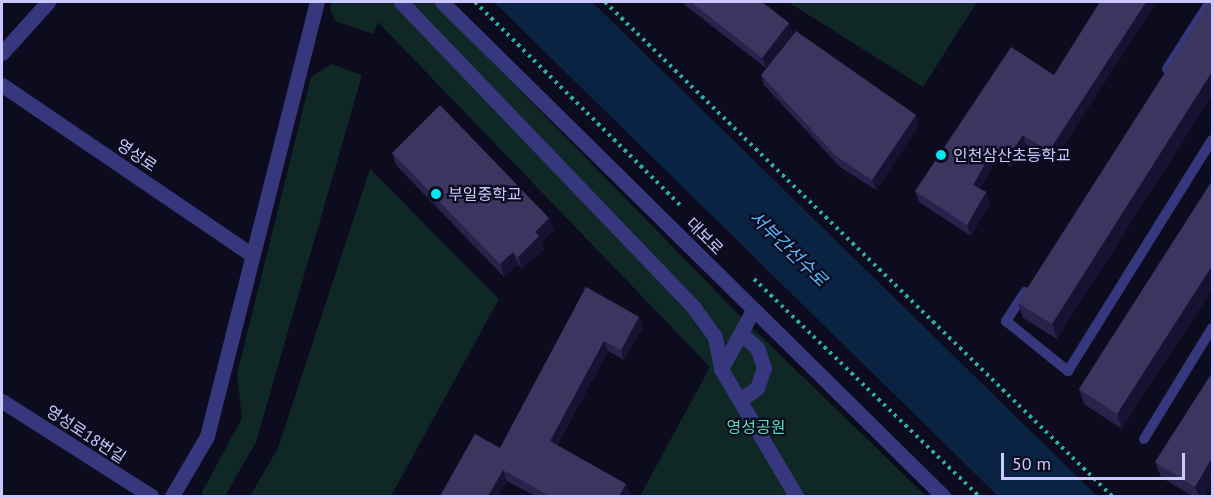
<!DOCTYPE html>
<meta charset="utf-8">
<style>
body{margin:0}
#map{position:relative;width:1214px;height:498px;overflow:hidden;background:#0d0b1e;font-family:"PT Sans","Noto Sans KR",sans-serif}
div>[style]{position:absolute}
.green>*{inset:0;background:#0f2825}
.water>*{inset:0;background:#0b2342}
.path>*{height:4px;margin-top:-2px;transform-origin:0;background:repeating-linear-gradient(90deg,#2bb0a0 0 3px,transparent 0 7.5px)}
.service>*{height:10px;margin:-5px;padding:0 5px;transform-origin:5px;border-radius:5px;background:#36377d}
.pedestrian>*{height:15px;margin:-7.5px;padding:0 7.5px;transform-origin:7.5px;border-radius:7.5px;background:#36377d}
.minor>*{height:15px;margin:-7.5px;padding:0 7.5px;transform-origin:7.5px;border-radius:7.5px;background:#36377d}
.tertiary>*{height:15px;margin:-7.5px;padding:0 7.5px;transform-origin:7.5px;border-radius:7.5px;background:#36377d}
.wall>*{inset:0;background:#29234c}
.shaded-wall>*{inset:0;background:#171232}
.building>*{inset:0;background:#3b3560}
.dots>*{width:16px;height:16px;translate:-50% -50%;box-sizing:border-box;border:3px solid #0d0b1e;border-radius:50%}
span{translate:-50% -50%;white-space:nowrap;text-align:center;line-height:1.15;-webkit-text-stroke:4.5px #0d0b1e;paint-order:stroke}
.street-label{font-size:16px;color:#cbc8ff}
.poi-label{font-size:16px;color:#cbc8ff}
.left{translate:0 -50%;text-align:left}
.park-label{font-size:16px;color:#54dfb4}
.water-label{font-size:18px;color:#56bbff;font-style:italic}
.frame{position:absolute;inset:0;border:3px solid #cbc8ff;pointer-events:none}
.scale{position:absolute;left:1001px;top:453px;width:184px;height:27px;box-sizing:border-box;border:3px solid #cbc8ff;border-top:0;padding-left:8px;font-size:18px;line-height:21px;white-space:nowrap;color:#cbc8ff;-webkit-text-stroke:4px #0d0b1e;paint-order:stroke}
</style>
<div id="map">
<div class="green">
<div style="clip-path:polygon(332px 2px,434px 2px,739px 315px,926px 496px,640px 496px,710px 367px,378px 22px,373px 34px,335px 21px,330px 8px)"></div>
<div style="clip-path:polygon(788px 2px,977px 2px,923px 87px)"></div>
<div style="clip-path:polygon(331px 64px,362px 75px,256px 442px,225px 496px,203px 496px,202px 492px,242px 418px,237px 374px,311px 77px)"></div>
<div style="clip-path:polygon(370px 169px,499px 299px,391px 496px,250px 496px,278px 448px)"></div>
</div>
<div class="water">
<div style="clip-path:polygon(494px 2px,592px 2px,1097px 496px,998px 496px)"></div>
</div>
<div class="path">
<div style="left:475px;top:2px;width:290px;rotate:44.7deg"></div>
<div style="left:605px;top:2px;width:708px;rotate:44.26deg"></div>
<div style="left:754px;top:279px;width:313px;rotate:44deg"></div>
</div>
<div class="service">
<div style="left:1167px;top:69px;width:80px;rotate:-57.3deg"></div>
<div style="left:1025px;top:292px;width:35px;rotate:123deg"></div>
<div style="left:1006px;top:321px;width:80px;rotate:38.9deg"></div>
<div style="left:1068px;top:371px;width:272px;rotate:-58.1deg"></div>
<div style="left:1144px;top:439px;width:130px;rotate:-58.5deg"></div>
</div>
<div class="pedestrian">
<div style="left:401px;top:2px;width:424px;rotate:46.2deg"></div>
<div style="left:694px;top:308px;width:36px;rotate:54deg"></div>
<div style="left:715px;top:337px;width:33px;rotate:79deg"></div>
<div style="left:721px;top:369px;width:147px;rotate:59.4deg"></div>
<div style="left:721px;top:369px;width:67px;rotate:-61.5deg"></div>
<div style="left:740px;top:400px;width:21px;rotate:-35deg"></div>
<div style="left:757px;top:388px;width:21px;rotate:-71deg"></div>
<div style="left:764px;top:368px;width:20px;rotate:-108deg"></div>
<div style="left:758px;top:349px;width:23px;rotate:-137deg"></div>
</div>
<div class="minor">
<div style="left:2px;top:53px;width:69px;rotate:-48deg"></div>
<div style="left:2px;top:85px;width:302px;rotate:34.2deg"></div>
<div style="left:2px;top:401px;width:177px;rotate:32.5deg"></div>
<div style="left:172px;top:496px;width:69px;rotate:-59.7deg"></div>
<div style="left:207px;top:436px;width:448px;rotate:-75.8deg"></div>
</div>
<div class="tertiary">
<div style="left:442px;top:2px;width:704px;rotate:44.6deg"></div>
</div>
<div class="wall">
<div style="clip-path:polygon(681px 2px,762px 2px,789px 23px,793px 33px,766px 68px)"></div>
<div style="clip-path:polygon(1100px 2px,1157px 2px,1053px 161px,1026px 145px,1012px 167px,997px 158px,980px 189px,986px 192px,990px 203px,971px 236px,919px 202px,915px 191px,1054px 75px)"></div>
<div style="clip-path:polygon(1210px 2px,1057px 339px,1023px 318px,1018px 303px)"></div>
<div style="clip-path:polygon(761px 75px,919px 125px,876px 190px,840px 167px,764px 85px)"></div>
<div style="clip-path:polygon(392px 153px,554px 230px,542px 242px,544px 249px,522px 269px,518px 264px,504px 277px,396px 165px)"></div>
<div style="clip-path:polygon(1212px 181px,1122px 429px,1084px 404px,1079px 389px)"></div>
<div style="clip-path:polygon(586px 287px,639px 317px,643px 327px,624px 360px,608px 351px,557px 445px,626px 484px,630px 494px,629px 496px,535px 496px,507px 481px,498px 496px,440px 496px,500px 448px)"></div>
<div style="clip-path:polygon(1212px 373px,1204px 496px,1192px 496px,1161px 477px,1155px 462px)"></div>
</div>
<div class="shaded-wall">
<div style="clip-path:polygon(1146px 2px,1157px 2px,1053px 161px,1049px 151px)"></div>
<div style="clip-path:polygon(789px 23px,793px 33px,766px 68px,762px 58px)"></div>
<div style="clip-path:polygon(1212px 72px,1212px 96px,1057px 339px,1052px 324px)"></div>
<div style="clip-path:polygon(916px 115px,919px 125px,876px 190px,872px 180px)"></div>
<div style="clip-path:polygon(1023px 135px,1026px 145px,1012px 167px,1008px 157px)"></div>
<div style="clip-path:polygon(994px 148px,997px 158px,977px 195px,973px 185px)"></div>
<div style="clip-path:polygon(986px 192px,990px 203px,971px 236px,967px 225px)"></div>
<div style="clip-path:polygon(549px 218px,554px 230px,542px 242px,544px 249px,522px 269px,518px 257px,535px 232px)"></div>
<div style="clip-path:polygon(513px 252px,518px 264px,504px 277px,500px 264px)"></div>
<div style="clip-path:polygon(1212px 266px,1212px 290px,1122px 429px,1117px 414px)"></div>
<div style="clip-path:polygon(639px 317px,643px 327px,624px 360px,621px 350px)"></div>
<div style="clip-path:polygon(604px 341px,608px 351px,553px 451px,550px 441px)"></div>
<div style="clip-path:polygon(1212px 458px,1212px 482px,1204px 496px,1199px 496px,1195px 487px)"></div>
<div style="clip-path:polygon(503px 470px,507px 481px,498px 496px,488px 496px)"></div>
<div style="clip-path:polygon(626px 484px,630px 494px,629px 496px,619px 496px)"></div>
</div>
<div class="building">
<div style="clip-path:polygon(691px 2px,762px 2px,789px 23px,762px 58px)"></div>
<div style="clip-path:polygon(1100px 2px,1146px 2px,1049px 151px,1023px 135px,1008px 157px,994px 148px,973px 185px,986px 192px,967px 225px,915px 191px,1011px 47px,1054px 75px)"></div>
<div style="clip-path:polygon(1210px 2px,1212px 2px,1212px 72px,1052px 324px,1018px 303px)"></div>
<div style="clip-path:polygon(796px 31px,916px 115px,872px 180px,836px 156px,761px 75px)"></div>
<div style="clip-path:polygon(440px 105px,549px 218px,535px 232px,539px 236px,518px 257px,513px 252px,500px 264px,392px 153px)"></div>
<div style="clip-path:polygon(1212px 181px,1212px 266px,1117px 414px,1079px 389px)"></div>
<div style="clip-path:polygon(586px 287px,639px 317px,621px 350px,604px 341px,550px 441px,626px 484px,619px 496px,550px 496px,503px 470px,488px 496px,440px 496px,475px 434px,500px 448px)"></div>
<div style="clip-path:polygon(1212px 373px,1212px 458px,1195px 487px,1155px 462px)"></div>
</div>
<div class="dots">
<div style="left:941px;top:155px;background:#00e9f3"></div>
<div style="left:436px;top:194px;background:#00e9f3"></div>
</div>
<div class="street-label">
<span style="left:137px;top:155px;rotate:34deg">영성로</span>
<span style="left:705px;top:236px;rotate:45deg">대보로</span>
<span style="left:86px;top:434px;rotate:33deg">영성로18번길</span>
</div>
<div class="poi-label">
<span class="left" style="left:953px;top:155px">인천삼산초등학교</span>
<span class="left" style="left:448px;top:194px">부일중학교</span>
</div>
<div class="park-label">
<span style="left:756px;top:427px">영성공원</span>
</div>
<div class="water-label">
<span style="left:788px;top:249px;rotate:44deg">서부간선수로</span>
</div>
<div class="frame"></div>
<div class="scale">50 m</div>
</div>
